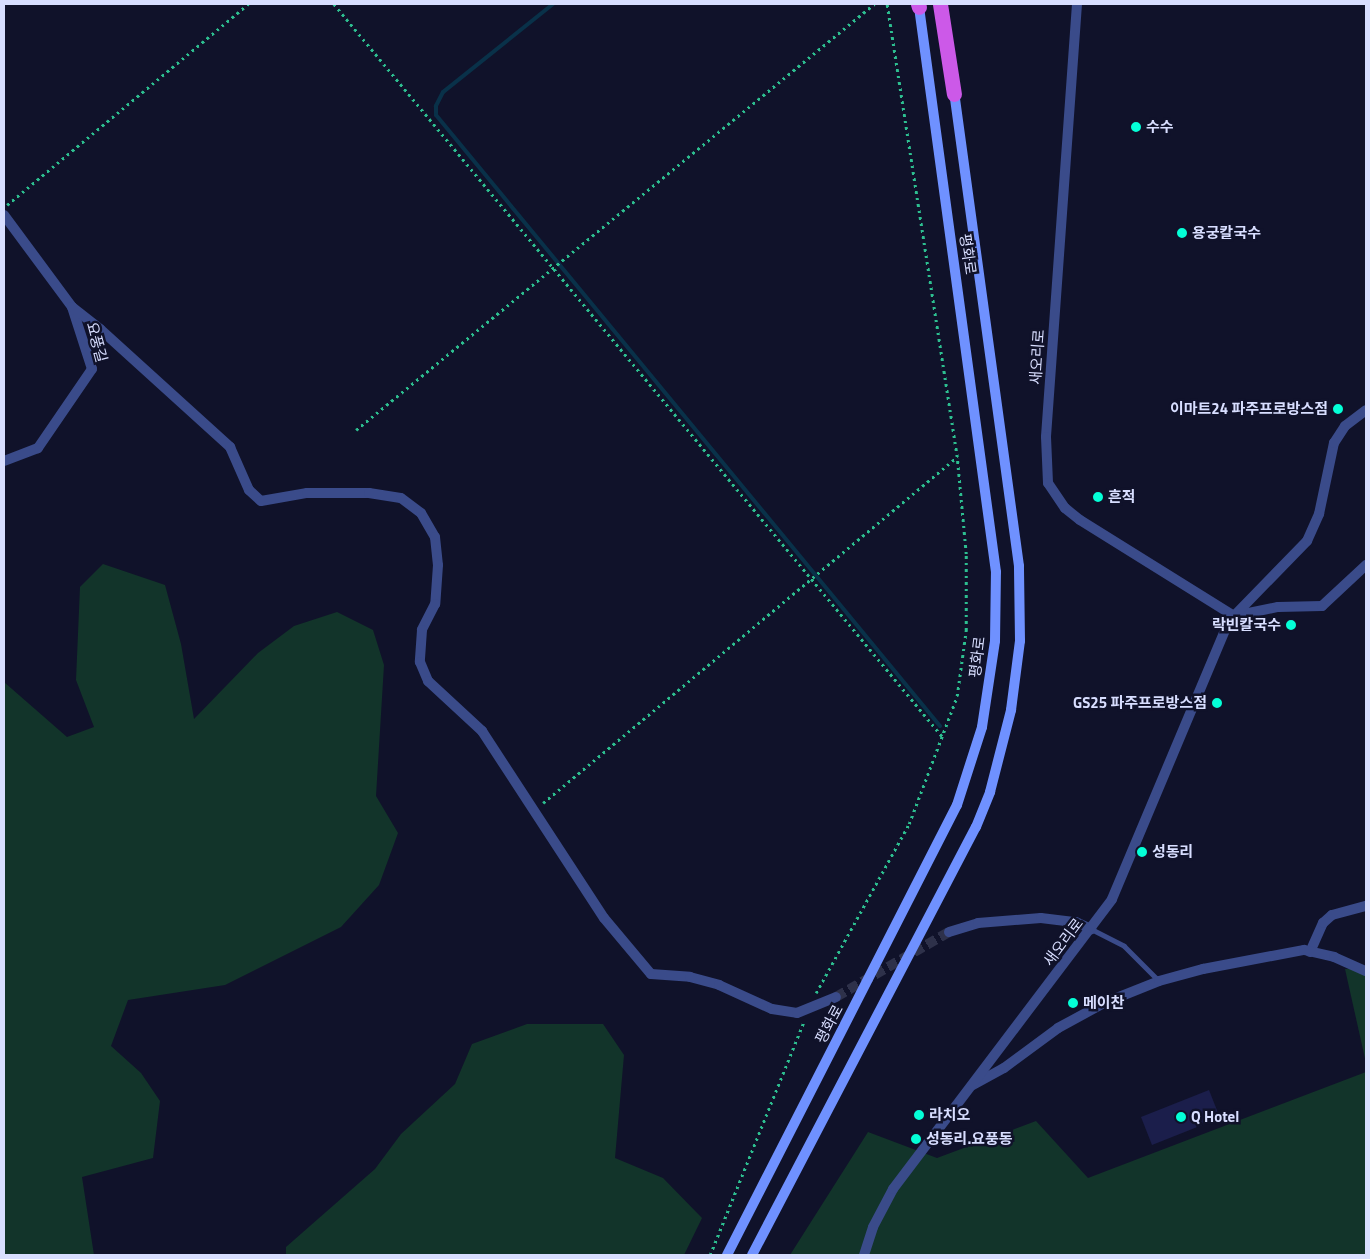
<!DOCTYPE html>
<meta charset="utf-8">
<style>
body{margin:0}
#map{position:relative;width:1370px;height:1259px;overflow:hidden;background:#10122a;font-family:"Titillium Web","Noto Sans KR",sans-serif}
div>[style]{position:absolute}
.green>*{inset:0;background:#12342a}
.stream>*{height:4px;margin:-2px;padding:0 2px;transform-origin:2px;border-radius:2px;background:#093149}
.building>*{inset:0;background:#1b1e4b}
.minor-tunnel>*{height:10px;margin-top:-5px;transform-origin:0;background:repeating-linear-gradient(90deg,#2e314a 0 10px,transparent 0 15px)}
.path>*{height:2.5px;margin-top:-1.25px;transform-origin:0;background:repeating-linear-gradient(90deg,#2dbf90 0 2.5px,transparent 0 6.5px)}
.service>*{height:5px;margin:-2.5px;padding:0 2.5px;transform-origin:2.5px;border-radius:2.5px;background:#3a4b8a}
.minor>*{height:10px;margin:-5px;padding:0 5px;transform-origin:5px;border-radius:5px;background:#3a4b8a}
.tertiary>*{height:10px;margin:-5px;padding:0 5px;transform-origin:5px;border-radius:5px;background:#3a4b8a}
.secondary>*{height:10px;margin:-5px;padding:0 5px;transform-origin:5px;border-radius:5px;background:#6f91ff}
.trunk>*{height:15px;margin:-7.5px;padding:0 7.5px;transform-origin:7.5px;border-radius:7.5px;background:#cc59e8}
.dots>*{width:14px;height:14px;translate:-50% -50%;box-sizing:border-box;border:2px solid #10122a;border-radius:50%}
span{translate:-50% -50%;white-space:nowrap;text-align:center;line-height:1.15;-webkit-text-stroke:5px #10122a;paint-order:stroke}
.poi-label{font-size:15px;color:#d8deff;font-weight:700}
.left{translate:0 -50%;text-align:left}
.right{translate:-100% -50%;text-align:right}
.street-label{font-size:15px;color:#d8deff}
.frame{position:absolute;inset:0;border:5px solid #d8deff;pointer-events:none}
</style>
<div id="map">
<div class="green">
<div style="clip-path:polygon(103px 564px,165px 585px,181px 644px,194px 719px,258px 653px,294px 626px,337px 612px,373px 630px,384px 665px,376px 796px,398px 833px,379px 885px,341px 927px,225px 985px,128px 1000px,111px 1046px,141px 1073px,160px 1101px,153px 1158px,82px 1177px,94px 1255px,4px 1255px,4px 682px,67px 737px,94px 727px,76px 680px,80px 587px)"></div>
<div style="clip-path:polygon(1366px 968px,1366px 1063px,1345px 969px)"></div>
<div style="clip-path:polygon(527px 1024px,603px 1024px,624px 1055px,615px 1158px,663px 1178px,702px 1218px,684px 1255px,286px 1255px,286px 1247px,375px 1169px,401px 1134px,455px 1084px,472px 1044px)"></div>
<div style="clip-path:polygon(1366px 1072px,1366px 1255px,790px 1255px,868px 1132px,937px 1158px,1036px 1121px,1088px 1178px)"></div>
</div>
<div class="stream">
<div style="left:553px;top:4px;width:141px;rotate:141.3deg"></div>
<div style="left:443px;top:92px;width:16px;rotate:117deg"></div>
<div style="left:436px;top:106px;width:9px;rotate:90deg"></div>
<div style="left:436px;top:115px;width:792px;rotate:50.48deg"></div>
</div>
<div class="building">
<div style="clip-path:polygon(1209px 1090px,1220px 1118px,1152px 1145px,1141px 1117px)"></div>
</div>
<div class="minor-tunnel">
<div style="left:836px;top:997px;width:130px;rotate:-29.9deg"></div>
</div>
<div class="path">
<div style="left:334px;top:4px;width:952px;rotate:50.29deg"></div>
<div style="left:7px;top:205px;width:314px;rotate:-39.8deg"></div>
<div style="left:356px;top:430px;width:671px;rotate:-39.43deg"></div>
<div style="left:543px;top:803px;width:540px;rotate:-39.89deg"></div>
<div style="left:816px;top:993px;width:193px;rotate:-61.2deg"></div>
<div style="left:909px;top:824px;width:137px;rotate:-69.4deg"></div>
<div style="left:957px;top:696px;width:67px;rotate:-82.2deg"></div>
<div style="left:966px;top:630px;width:76px;rotate:-90deg"></div>
<div style="left:966px;top:554px;width:97px;rotate:-95.3deg"></div>
<div style="left:957px;top:457px;width:458px;rotate:-98.8deg"></div>
<div style="left:710px;top:1255px;width:252px;rotate:-68.1deg"></div>
</div>
<div class="service">
<div style="left:1091px;top:929px;width:37px;rotate:27deg"></div>
<div style="left:1124px;top:946px;width:49px;rotate:45deg"></div>
</div>
<div class="minor">
<div style="left:1077px;top:4px;width:434px;rotate:94.1deg"></div>
<div style="left:1046px;top:437px;width:46px;rotate:87.5deg"></div>
<div style="left:1048px;top:483px;width:30px;rotate:56deg"></div>
<div style="left:1065px;top:508px;width:19px;rotate:39deg"></div>
<div style="left:1080px;top:520px;width:181px;rotate:31.9deg"></div>
<div style="left:1234px;top:616px;width:45px;rotate:-11.6deg"></div>
<div style="left:1278px;top:607px;width:44px;rotate:-1.3deg"></div>
<div style="left:1322px;top:606px;width:60px;rotate:-43deg"></div>
<div style="left:4px;top:215px;width:114px;rotate:53.5deg"></div>
<div style="left:72px;top:307px;width:65px;rotate:72.1deg"></div>
<div style="left:92px;top:369px;width:96px;rotate:124.4deg"></div>
<div style="left:38px;top:448px;width:36px;rotate:159deg"></div>
<div style="left:72px;top:307px;width:36px;rotate:38deg"></div>
<div style="left:100px;top:329px;width:176px;rotate:42.2deg"></div>
<div style="left:230px;top:447px;width:47px;rotate:66.2deg"></div>
<div style="left:249px;top:490px;width:16px;rotate:43deg"></div>
<div style="left:261px;top:501px;width:47px;rotate:-9.9deg"></div>
<div style="left:307px;top:493px;width:62px"></div>
<div style="left:369px;top:493px;width:32px;rotate:9deg"></div>
<div style="left:401px;top:498px;width:25px;rotate:37deg"></div>
<div style="left:421px;top:513px;width:28px;rotate:60deg"></div>
<div style="left:435px;top:537px;width:28px;rotate:84deg"></div>
<div style="left:438px;top:565px;width:39px;rotate:94deg"></div>
<div style="left:435px;top:604px;width:29px;rotate:117deg"></div>
<div style="left:422px;top:630px;width:32px;rotate:94deg"></div>
<div style="left:420px;top:662px;width:21px;rotate:67deg"></div>
<div style="left:428px;top:681px;width:74px;rotate:42.8deg"></div>
<div style="left:482px;top:731px;width:223px;rotate:56.9deg"></div>
<div style="left:604px;top:918px;width:73px;rotate:50deg"></div>
<div style="left:651px;top:974px;width:39px;rotate:4deg"></div>
<div style="left:690px;top:977px;width:30px;rotate:15deg"></div>
<div style="left:719px;top:985px;width:58px;rotate:24.4deg"></div>
<div style="left:772px;top:1009px;width:25px;rotate:9deg"></div>
<div style="left:797px;top:1013px;width:42px;rotate:-22.3deg"></div>
<div style="left:949px;top:932px;width:30px;rotate:-17deg"></div>
<div style="left:978px;top:923px;width:63px;rotate:-4.5deg"></div>
<div style="left:1041px;top:918px;width:35px;rotate:7deg"></div>
<div style="left:1076px;top:922px;width:17px;rotate:25deg"></div>
<div style="left:1310px;top:952px;width:32px;rotate:-66deg"></div>
<div style="left:1323px;top:923px;width:12px;rotate:-42deg"></div>
<div style="left:1332px;top:915px;width:35px;rotate:-15deg"></div>
<div style="left:973px;top:1085px;width:35px;rotate:-29deg"></div>
<div style="left:1004px;top:1068px;width:67px;rotate:-36.5deg"></div>
<div style="left:1058px;top:1028px;width:52px;rotate:-28.5deg"></div>
<div style="left:1104px;top:1003px;width:59px;rotate:-21.8deg"></div>
<div style="left:1159px;top:981px;width:46px;rotate:-15.3deg"></div>
<div style="left:1203px;top:969px;width:103px;rotate:-10.7deg"></div>
<div style="left:1304px;top:950px;width:31px;rotate:13deg"></div>
<div style="left:1334px;top:957px;width:35px;rotate:24deg"></div>
</div>
<div class="tertiary">
<div style="left:864px;top:1255px;width:29px;rotate:-72deg"></div>
<div style="left:873px;top:1227px;width:43px;rotate:-62.2deg"></div>
<div style="left:893px;top:1189px;width:363px;rotate:-52.9deg"></div>
<div style="left:1112px;top:899px;width:292px;rotate:-67.2deg"></div>
<div style="left:1225px;top:630px;width:17px;rotate:-57deg"></div>
<div style="left:1234px;top:616px;width:105px;rotate:-45.8deg"></div>
<div style="left:1307px;top:541px;width:30px;rotate:-66deg"></div>
<div style="left:1319px;top:514px;width:73px;rotate:-78.1deg"></div>
<div style="left:1334px;top:443px;width:20px;rotate:-57deg"></div>
<div style="left:1345px;top:426px;width:26px;rotate:-37deg"></div>
</div>
<div class="secondary">
<div style="left:727px;top:1255px;width:505px;rotate:-62.93deg"></div>
<div style="left:957px;top:805px;width:82px;rotate:-72.2deg"></div>
<div style="left:982px;top:727px;width:87px;rotate:-81.4deg"></div>
<div style="left:995px;top:641px;width:69px;rotate:-89.2deg"></div>
<div style="left:996px;top:572px;width:570px;rotate:-97.76deg"></div>
<div style="left:752px;top:1255px;width:483px;rotate:-62.4deg"></div>
<div style="left:976px;top:827px;width:38px;rotate:-68deg"></div>
<div style="left:990px;top:792px;width:85px;rotate:-75.6deg"></div>
<div style="left:1011px;top:710px;width:70px;rotate:-82.6deg"></div>
<div style="left:1020px;top:641px;width:75px;rotate:-90.8deg"></div>
<div style="left:1019px;top:566px;width:476px;rotate:-97.8deg"></div>
</div>
<div class="trunk">
<div style="left:918px;top:4px;width:3px;rotate:72deg"></div>
<div style="left:940px;top:4px;width:91px;rotate:81.2deg"></div>
</div>
<div class="dots">
<div style="left:1136px;top:127px;background:#04ffd7"></div>
<div style="left:1182px;top:233px;background:#04ffd7"></div>
<div style="left:1338px;top:409px;background:#04ffd7"></div>
<div style="left:1098px;top:497px;background:#04ffd7"></div>
<div style="left:1291px;top:625px;background:#04ffd7"></div>
<div style="left:1217px;top:703px;background:#04ffd7"></div>
<div style="left:1142px;top:852px;background:#04ffd7"></div>
<div style="left:1073px;top:1003px;background:#04ffd7"></div>
<div style="left:919px;top:1115px;background:#04ffd7"></div>
<div style="left:1181px;top:1117px;background:#04ffd7"></div>
<div style="left:916px;top:1139px;background:#04ffd7"></div>
</div>
<div class="poi-label">
<span class="left" style="left:1146px;top:127px">수수</span>
<span class="left" style="left:1192px;top:233px">용궁칼국수</span>
<span class="right" style="left:1328px;top:409px">이마트24 파주프로방스점</span>
<span class="left" style="left:1108px;top:497px">흔적</span>
<span class="right" style="left:1281px;top:625px">락빈칼국수</span>
<span class="right" style="left:1207px;top:703px">GS25 파주프로방스점</span>
<span class="left" style="left:1152px;top:852px">성동리</span>
<span class="left" style="left:1083px;top:1003px">메이찬</span>
<span class="left" style="left:929px;top:1115px">라치오</span>
<span class="left" style="left:1191px;top:1117px">Q Hotel</span>
<span class="left" style="left:926px;top:1139px">성동리.요풍동</span>
</div>
<div class="street-label">
<span style="left:968px;top:254px;rotate:82deg">평화로</span>
<span style="left:97px;top:342px;rotate:75deg">요풍길</span>
<span style="left:1037px;top:357px;rotate:-86deg">새오리로</span>
<span style="left:977px;top:657px;rotate:-83deg">평화로</span>
<span style="left:1063px;top:942px;rotate:-53deg">새오리로</span>
<span style="left:829px;top:1024px;rotate:-62deg">평화로</span>
</div>
<div class="frame"></div>
</div>
